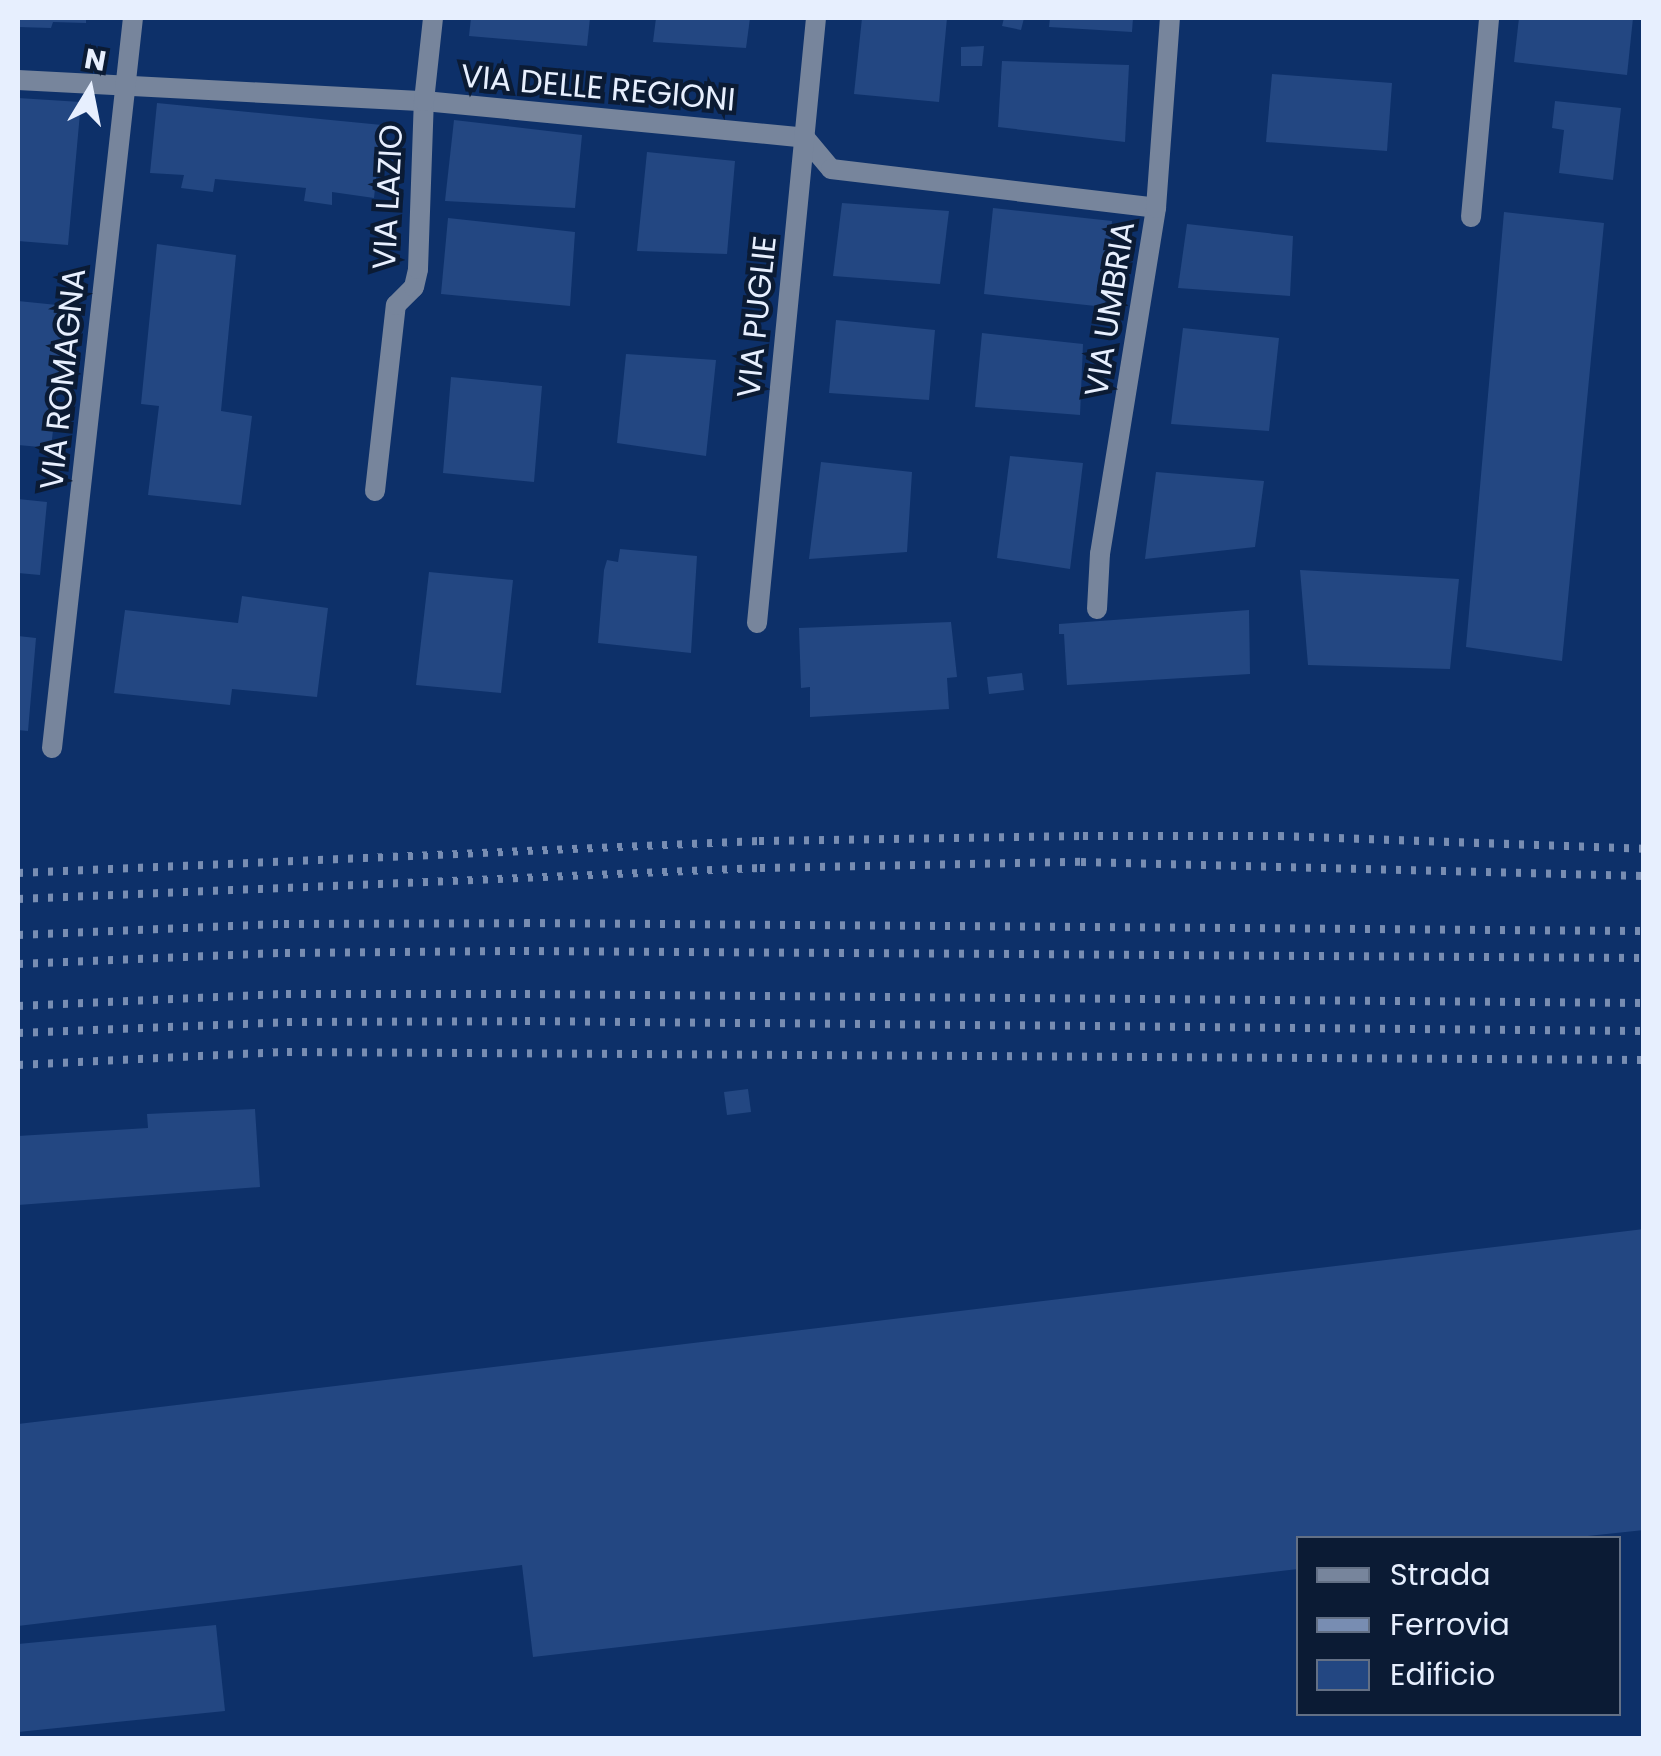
<!DOCTYPE html>
<style>
body{margin:0}
#map{position:relative;width:1661px;height:1756px;overflow:hidden;background:#0d3069;font-family:Poppins,sans-serif}
div>[style]{position:absolute}
.building>*{inset:0;background:#234782}
.minor>*{height:20px;margin:-10px;padding:0 10px;transform-origin:10px;border-radius:10px;background:#77859c}
.rail>*{height:8px;margin-top:-4px;transform-origin:0;background:repeating-linear-gradient(90deg,#788db2 0 5px,transparent 0 15px)}
span{translate:-50% -50%;white-space:nowrap;text-align:center;line-height:1.15;-webkit-text-stroke:9px #0b1b34;paint-order:stroke}
.street-label{font-size:32px;color:#e7effe}
.frame{position:absolute;inset:0;border:20px solid #e7effe;pointer-events:none}
.legend{position:absolute;left:1296px;top:1536px;width:325px;height:180px;box-sizing:border-box;background:#0b1b34;border:2px solid #637085;margin:0;padding:12px 18px;list-style:none;font-size:30px;color:#e7effe}
.legend li{display:flex;align-items:center;gap:20px;height:50px}
.legend b{width:50px;border:2px solid #637085}
.north{position:absolute;left:40px;top:40px;width:100px;height:100px;-webkit-text-stroke:8px #0b1b34;paint-order:stroke;rotate:10deg;font-size:28px;font-weight:700;line-height:40px;text-align:center;color:#e7effe}
.north::after{content:'';display:block;margin:auto;width:35px;height:45px;background:#e7effe;clip-path:polygon(50% 0,100% 100%,50% 72%,0 100%)}
</style>
<div id="map">
<div class="building">
<div style="clip-path:polygon(18px 18px,86px 18px,86px 23px,53px 22px,51px 28px,18px 27px)"></div>
<div style="clip-path:polygon(471px 18px,590px 18px,587px 46px,469px 36px)"></div>
<div style="clip-path:polygon(656px 18px,750px 18px,746px 48px,653px 42px)"></div>
<div style="clip-path:polygon(862px 18px,947px 18px,939px 102px,854px 94px)"></div>
<div style="clip-path:polygon(1004px 18px,1024px 18px,1021px 30px,1002px 26px)"></div>
<div style="clip-path:polygon(1050px 18px,1133px 18px,1132px 32px,1049px 27px)"></div>
<div style="clip-path:polygon(1519px 18px,1633px 18px,1627px 75px,1514px 62px)"></div>
<div style="clip-path:polygon(984px 46px,982px 66px,961px 66px,961px 47px)"></div>
<div style="clip-path:polygon(1002px 61px,1129px 65px,1125px 142px,998px 127px)"></div>
<div style="clip-path:polygon(1272px 74px,1392px 83px,1387px 151px,1266px 142px)"></div>
<div style="clip-path:polygon(18px 98px,81px 102px,68px 245px,18px 241px)"></div>
<div style="clip-path:polygon(1555px 101px,1621px 108px,1613px 180px,1559px 173px,1564px 130px,1552px 128px)"></div>
<div style="clip-path:polygon(157px 103px,382px 125px,374px 198px,332px 192px,332px 205px,304px 201px,306px 188px,215px 179px,213px 192px,181px 188px,184px 175px,150px 173px)"></div>
<div style="clip-path:polygon(454px 120px,582px 135px,575px 208px,445px 201px)"></div>
<div style="clip-path:polygon(647px 152px,735px 161px,727px 254px,637px 251px)"></div>
<div style="clip-path:polygon(842px 203px,949px 211px,940px 284px,833px 276px)"></div>
<div style="clip-path:polygon(993px 208px,1112px 221px,1105px 307px,984px 294px)"></div>
<div style="clip-path:polygon(1504px 212px,1604px 223px,1562px 661px,1466px 647px)"></div>
<div style="clip-path:polygon(448px 218px,575px 232px,570px 306px,441px 294px)"></div>
<div style="clip-path:polygon(1187px 224px,1293px 236px,1290px 296px,1178px 288px)"></div>
<div style="clip-path:polygon(157px 244px,236px 255px,221px 411px,252px 416px,241px 505px,148px 495px,159px 406px,141px 404px)"></div>
<div style="clip-path:polygon(18px 301px,67px 306px,51px 448px,18px 445px)"></div>
<div style="clip-path:polygon(836px 320px,935px 330px,929px 400px,829px 393px)"></div>
<div style="clip-path:polygon(1183px 328px,1279px 338px,1269px 431px,1171px 424px)"></div>
<div style="clip-path:polygon(982px 333px,1083px 344px,1080px 415px,975px 407px)"></div>
<div style="clip-path:polygon(626px 354px,716px 360px,706px 456px,617px 443px)"></div>
<div style="clip-path:polygon(451px 377px,542px 386px,534px 482px,443px 473px)"></div>
<div style="clip-path:polygon(1010px 456px,1083px 463px,1070px 569px,997px 558px)"></div>
<div style="clip-path:polygon(821px 462px,912px 472px,907px 552px,809px 559px)"></div>
<div style="clip-path:polygon(1156px 472px,1264px 481px,1255px 547px,1145px 559px)"></div>
<div style="clip-path:polygon(18px 499px,47px 502px,40px 575px,18px 573px)"></div>
<div style="clip-path:polygon(620px 549px,697px 556px,691px 653px,598px 643px,604px 570px,607px 560px,618px 562px)"></div>
<div style="clip-path:polygon(1300px 570px,1459px 579px,1450px 669px,1308px 665px)"></div>
<div style="clip-path:polygon(429px 572px,513px 580px,501px 693px,416px 685px)"></div>
<div style="clip-path:polygon(242px 596px,328px 608px,317px 697px,232px 689px,230px 705px,114px 693px,125px 610px,238px 623px)"></div>
<div style="clip-path:polygon(1249px 610px,1250px 674px,1067px 685px,1064px 634px,1059px 634px,1059px 624px)"></div>
<div style="clip-path:polygon(951px 622px,957px 677px,947px 678px,949px 709px,810px 717px,810px 687px,801px 688px,799px 628px)"></div>
<div style="clip-path:polygon(18px 636px,36px 638px,28px 731px,18px 730px)"></div>
<div style="clip-path:polygon(1022px 673px,1024px 690px,989px 694px,987px 677px)"></div>
<div style="clip-path:polygon(748px 1089px,751px 1112px,727px 1115px,724px 1092px)"></div>
<div style="clip-path:polygon(255px 1109px,260px 1187px,18px 1205px,18px 1136px,148px 1128px,147px 1114px)"></div>
<div style="clip-path:polygon(1644px 1229px,1644px 1530px,1569px 1538px,1298px 1538px,1298px 1569px,533px 1657px,522px 1565px,18px 1626px,18px 1424px)"></div>
<div style="clip-path:polygon(216px 1625px,225px 1711px,18px 1732px,18px 1644px)"></div>
</div>
<div class="minor">
<div style="left:18px;top:80px;width:407px;rotate:3deg"></div>
<div style="left:424px;top:101px;width:383px;rotate:5.5deg"></div>
<div style="left:805px;top:138px;width:40px;rotate:50deg"></div>
<div style="left:831px;top:169px;width:327px;rotate:6.8deg"></div>
<div style="left:1471px;top:217px;width:200px;rotate:-84.8deg"></div>
<div style="left:375px;top:491px;width:187px;rotate:-83.6deg"></div>
<div style="left:396px;top:305px;width:25px;rotate:-45deg"></div>
<div style="left:414px;top:287px;width:18px;rotate:-77deg"></div>
<div style="left:418px;top:269px;width:168px;rotate:-88deg"></div>
<div style="left:424px;top:101px;width:83px;rotate:-83.8deg"></div>
<div style="left:1097px;top:609px;width:55px;rotate:-86.9deg"></div>
<div style="left:1100px;top:554px;width:351px;rotate:-80.8deg"></div>
<div style="left:1156px;top:208px;width:191px;rotate:-85.8deg"></div>
<div style="left:757px;top:623px;width:608px;rotate:-84.43deg"></div>
<div style="left:52px;top:748px;width:734px;rotate:-83.67deg"></div>
</div>
<div class="rail">
<div style="left:18px;top:873px;width:742px;rotate:-2.47deg"></div>
<div style="left:759px;top:841px;width:324px;rotate:-0.9deg"></div>
<div style="left:1083px;top:836px;width:196px"></div>
<div style="left:1279px;top:836px;width:365px;rotate:2deg"></div>
<div style="left:18px;top:899px;width:743px;rotate:-2.39deg"></div>
<div style="left:760px;top:868px;width:321px;rotate:-1.1deg"></div>
<div style="left:1081px;top:862px;width:563px;rotate:1.42deg"></div>
<div style="left:18px;top:935px;width:266px;rotate:-2.4deg"></div>
<div style="left:284px;top:924px;width:241px;rotate:-0.2deg"></div>
<div style="left:525px;top:923px;width:1119px;rotate:0.41deg"></div>
<div style="left:18px;top:964px;width:267px;rotate:-2.4deg"></div>
<div style="left:285px;top:953px;width:239px;rotate:-0.5deg"></div>
<div style="left:524px;top:951px;width:1120px;rotate:0.36deg"></div>
<div style="left:18px;top:1006px;width:268px;rotate:-2.6deg"></div>
<div style="left:286px;top:994px;width:239px"></div>
<div style="left:525px;top:994px;width:1119px;rotate:0.46deg"></div>
<div style="left:18px;top:1033px;width:269px;rotate:-2.3deg"></div>
<div style="left:287px;top:1022px;width:238px;rotate:-0.2deg"></div>
<div style="left:525px;top:1021px;width:1119px;rotate:0.51deg"></div>
<div style="left:18px;top:1065px;width:269px;rotate:-2.8deg"></div>
<div style="left:287px;top:1052px;width:1357px;rotate:0.34deg"></div>
</div>
<div class="street-label">
<span style="left:598px;top:88px;rotate:5deg">VIA DELLE REGIONI</span>
<span style="left:388px;top:197px;rotate:-87deg">VIA LAZIO</span>
<span style="left:1110px;top:309px;rotate:-81deg">VIA UMBRIA</span>
<span style="left:757px;top:317px;rotate:-84deg">VIA PUGLIE</span>
<span style="left:63px;top:379px;rotate:-84deg">VIA ROMAGNA</span>
</div>
<div class="frame"></div>
<ul class="legend">
<li><b style="height:12px;background:#77859c"></b>Strada</li>
<li><b style="height:12px;background:#788db2"></b>Ferrovia</li>
<li><b style="height:28px;background:#234782"></b>Edificio</li>
</ul>
<div class="north">N</div>
</div>
